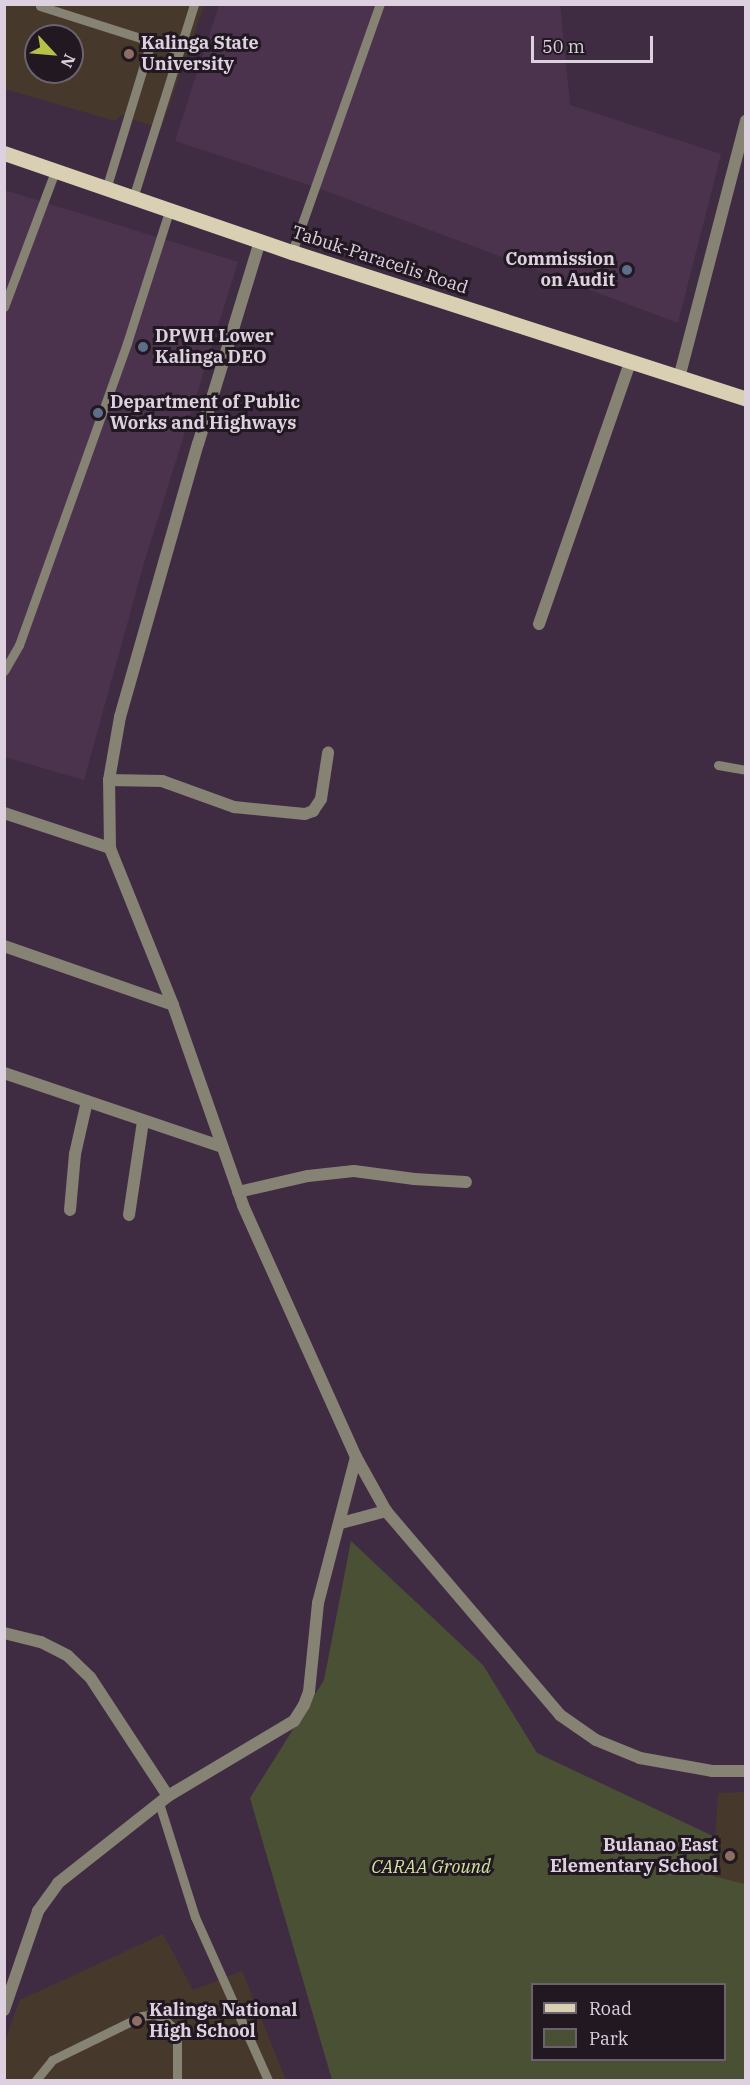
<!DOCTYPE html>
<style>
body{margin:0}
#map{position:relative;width:750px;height:2085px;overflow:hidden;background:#3f2c42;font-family:"IBM Plex Serif",serif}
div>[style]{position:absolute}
.built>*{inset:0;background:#4b334e}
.industrial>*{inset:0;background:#46392b}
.green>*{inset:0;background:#495034}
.service>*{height:9px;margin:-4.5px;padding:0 4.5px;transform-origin:4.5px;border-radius:4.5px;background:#868274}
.minor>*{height:12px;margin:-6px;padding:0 6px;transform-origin:6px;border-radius:6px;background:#868274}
.primary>*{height:15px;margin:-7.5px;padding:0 7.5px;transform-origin:7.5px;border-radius:7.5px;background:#d9cfb3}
.dots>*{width:16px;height:16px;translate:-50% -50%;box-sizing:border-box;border:3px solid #211822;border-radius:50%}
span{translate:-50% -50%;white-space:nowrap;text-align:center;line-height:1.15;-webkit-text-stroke:6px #211822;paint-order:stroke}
.poi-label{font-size:18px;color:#ddd0df;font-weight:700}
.left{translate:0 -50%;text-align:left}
.right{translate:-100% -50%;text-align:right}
.street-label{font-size:18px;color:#ddd0df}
.park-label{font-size:18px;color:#d3e69b;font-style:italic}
.frame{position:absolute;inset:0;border:6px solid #ddd0df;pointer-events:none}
.legend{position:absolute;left:531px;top:1983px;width:195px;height:78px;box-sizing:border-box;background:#211822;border:2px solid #6c626e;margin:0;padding:8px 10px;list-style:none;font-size:18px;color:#ddd0df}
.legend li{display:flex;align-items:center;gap:12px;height:30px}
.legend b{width:30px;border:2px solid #6c626e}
.north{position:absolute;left:24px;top:24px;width:60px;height:60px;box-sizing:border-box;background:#211822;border:2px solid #6c626e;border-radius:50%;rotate:116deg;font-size:16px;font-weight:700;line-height:24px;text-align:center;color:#ddd0df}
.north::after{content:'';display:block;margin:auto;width:21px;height:27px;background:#b6c148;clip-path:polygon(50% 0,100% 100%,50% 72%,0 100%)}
.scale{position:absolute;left:531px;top:36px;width:122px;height:27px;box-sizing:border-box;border:3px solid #ddd0df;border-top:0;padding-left:8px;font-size:18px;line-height:21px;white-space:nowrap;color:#ddd0df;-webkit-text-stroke:4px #211822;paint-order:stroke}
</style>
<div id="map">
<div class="built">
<div style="clip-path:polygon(560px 4px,570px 105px,721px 154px,678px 323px,315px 187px,175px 141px,219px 5px)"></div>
<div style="clip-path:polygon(4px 190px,238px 262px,144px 563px,84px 780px,5px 757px)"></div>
</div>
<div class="industrial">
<div style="clip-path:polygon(evenodd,5px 5px,204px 5px,161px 129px,121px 115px,115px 121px,5px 89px,5px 5px,36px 36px,72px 36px,72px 72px,36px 72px,36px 36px)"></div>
<div style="clip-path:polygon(745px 1792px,745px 1884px,713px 1876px,718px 1793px)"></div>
<div style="clip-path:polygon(163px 1934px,193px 1990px,242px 1971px,286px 2080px,5px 2080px,4px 2043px,20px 2000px)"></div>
</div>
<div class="green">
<div style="clip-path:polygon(evenodd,351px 1541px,483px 1665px,537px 1753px,715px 1837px,713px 1876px,745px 1884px,745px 2080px,332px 2080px,250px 1798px,324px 1680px,351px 1541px,532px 1984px,724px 1984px,724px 2060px,532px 2060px,532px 1984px)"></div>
</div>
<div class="service">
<div style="left:40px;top:6px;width:145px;rotate:17.7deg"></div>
<div style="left:106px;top:189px;width:154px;rotate:-73deg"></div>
<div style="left:133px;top:198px;width:203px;rotate:-72.5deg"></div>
<div style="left:292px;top:252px;width:263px;rotate:-70.5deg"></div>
<div style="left:4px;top:307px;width:145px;rotate:-69.4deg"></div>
<div style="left:4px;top:671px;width:30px;rotate:-60deg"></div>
<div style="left:19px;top:645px;width:321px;rotate:-70.3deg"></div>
<div style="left:127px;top:343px;width:139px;rotate:-72.3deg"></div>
<div style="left:718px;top:765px;width:28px;rotate:10deg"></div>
<div style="left:159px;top:1803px;width:120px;rotate:72.5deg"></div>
<div style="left:195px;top:1917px;width:179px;rotate:65.9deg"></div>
<div style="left:36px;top:2080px;width:26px;rotate:-51deg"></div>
<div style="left:52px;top:2060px;width:100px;rotate:-26.1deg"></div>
<div style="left:142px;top:2016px;width:12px;rotate:-9deg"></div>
<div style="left:154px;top:2014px;width:10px;rotate:24deg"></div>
<div style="left:163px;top:2018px;width:11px;rotate:45deg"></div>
<div style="left:171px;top:2026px;width:16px;rotate:68deg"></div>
<div style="left:177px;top:2041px;width:39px;rotate:90deg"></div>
</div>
<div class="minor">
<div style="left:679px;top:378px;width:266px;rotate:-75.4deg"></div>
<div style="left:539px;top:624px;width:277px;rotate:-70.8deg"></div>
<div style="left:109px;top:780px;width:53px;rotate:1.1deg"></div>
<div style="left:162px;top:781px;width:77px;rotate:19.9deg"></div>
<div style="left:234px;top:807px;width:71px;rotate:5.6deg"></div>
<div style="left:305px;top:814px;width:9px;rotate:-21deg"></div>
<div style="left:313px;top:811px;width:14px;rotate:-56deg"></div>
<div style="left:321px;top:799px;width:47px;rotate:-81.3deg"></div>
<div style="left:4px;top:813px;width:112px;rotate:18.3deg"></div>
<div style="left:4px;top:946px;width:179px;rotate:19.2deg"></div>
<div style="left:4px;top:1073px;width:230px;rotate:18.7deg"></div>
<div style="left:238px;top:1192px;width:72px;rotate:-12.9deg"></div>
<div style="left:308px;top:1176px;width:46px;rotate:-6.2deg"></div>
<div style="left:354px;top:1171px;width:61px;rotate:7.6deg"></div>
<div style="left:414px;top:1179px;width:52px;rotate:3.3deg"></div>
<div style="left:70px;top:1210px;width:56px;rotate:-84.9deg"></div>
<div style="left:75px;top:1154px;width:54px;rotate:-77.2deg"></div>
<div style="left:129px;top:1215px;width:95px;rotate:-81.5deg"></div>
<div style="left:356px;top:1457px;width:62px;rotate:60.9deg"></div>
<div style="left:386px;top:1511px;width:268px;rotate:49.5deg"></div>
<div style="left:560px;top:1715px;width:44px;rotate:34.8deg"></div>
<div style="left:596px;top:1740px;width:48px;rotate:22.2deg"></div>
<div style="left:640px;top:1758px;width:73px;rotate:10.2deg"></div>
<div style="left:712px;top:1771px;width:34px"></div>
<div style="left:341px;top:1523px;width:47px;rotate:-14.9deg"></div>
<div style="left:4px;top:1633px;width:38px;rotate:14deg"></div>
<div style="left:41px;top:1642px;width:30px;rotate:27deg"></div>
<div style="left:68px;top:1656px;width:30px;rotate:44deg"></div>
<div style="left:90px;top:1677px;width:142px;rotate:56.8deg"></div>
<div style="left:4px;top:2010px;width:105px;rotate:-71deg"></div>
<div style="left:38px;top:1911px;width:34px;rotate:-54deg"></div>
<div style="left:58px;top:1883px;width:140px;rotate:-38.3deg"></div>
<div style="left:168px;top:1796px;width:147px;rotate:-30.8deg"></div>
<div style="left:294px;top:1721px;width:19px;rotate:-58deg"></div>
<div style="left:304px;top:1705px;width:14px;rotate:-69deg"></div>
<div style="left:309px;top:1692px;width:89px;rotate:-84.2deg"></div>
<div style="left:318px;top:1603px;width:151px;rotate:-75.4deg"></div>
<div style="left:356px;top:1457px;width:276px;rotate:-114.2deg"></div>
<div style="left:243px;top:1205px;width:212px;rotate:-109.3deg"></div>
<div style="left:173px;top:1005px;width:169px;rotate:-111.9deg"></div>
<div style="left:110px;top:848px;width:68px;rotate:-90.8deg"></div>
<div style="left:109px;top:780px;width:64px;rotate:-80.1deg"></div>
<div style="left:120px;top:717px;width:284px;rotate:-74.1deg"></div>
<div style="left:198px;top:444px;width:212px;rotate:-73deg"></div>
</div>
<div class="primary">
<div style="left:4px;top:153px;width:305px;rotate:19deg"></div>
<div style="left:292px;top:252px;width:477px;rotate:17.9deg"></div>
</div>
<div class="dots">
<div style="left:129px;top:54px;background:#8d6e63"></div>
<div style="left:627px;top:270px;background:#5c6f8a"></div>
<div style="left:143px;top:347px;background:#5c6f8a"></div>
<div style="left:98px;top:413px;background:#5c6f8a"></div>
<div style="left:730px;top:1856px;background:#8d6e63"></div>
<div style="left:137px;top:2021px;background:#8d6e63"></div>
</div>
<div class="poi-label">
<span class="left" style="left:141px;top:54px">Kalinga State<br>University</span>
<span class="right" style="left:615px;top:270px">Commission<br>on Audit</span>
<span class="left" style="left:155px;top:347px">DPWH Lower<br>Kalinga DEO</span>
<span class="left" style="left:110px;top:413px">Department of Public<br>Works and Highways</span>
<span class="right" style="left:718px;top:1856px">Bulanao East<br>Elementary School</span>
<span class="left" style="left:149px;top:2021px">Kalinga National<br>High School</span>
</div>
<div class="street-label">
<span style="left:380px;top:260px;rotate:18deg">Tabuk-Paracelis Road</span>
</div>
<div class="park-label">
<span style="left:431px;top:1867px">CARAA Ground</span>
</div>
<div class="frame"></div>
<ul class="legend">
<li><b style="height:8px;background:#d9cfb3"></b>Road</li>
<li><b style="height:16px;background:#495034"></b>Park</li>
</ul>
<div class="north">N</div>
<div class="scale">50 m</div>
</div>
